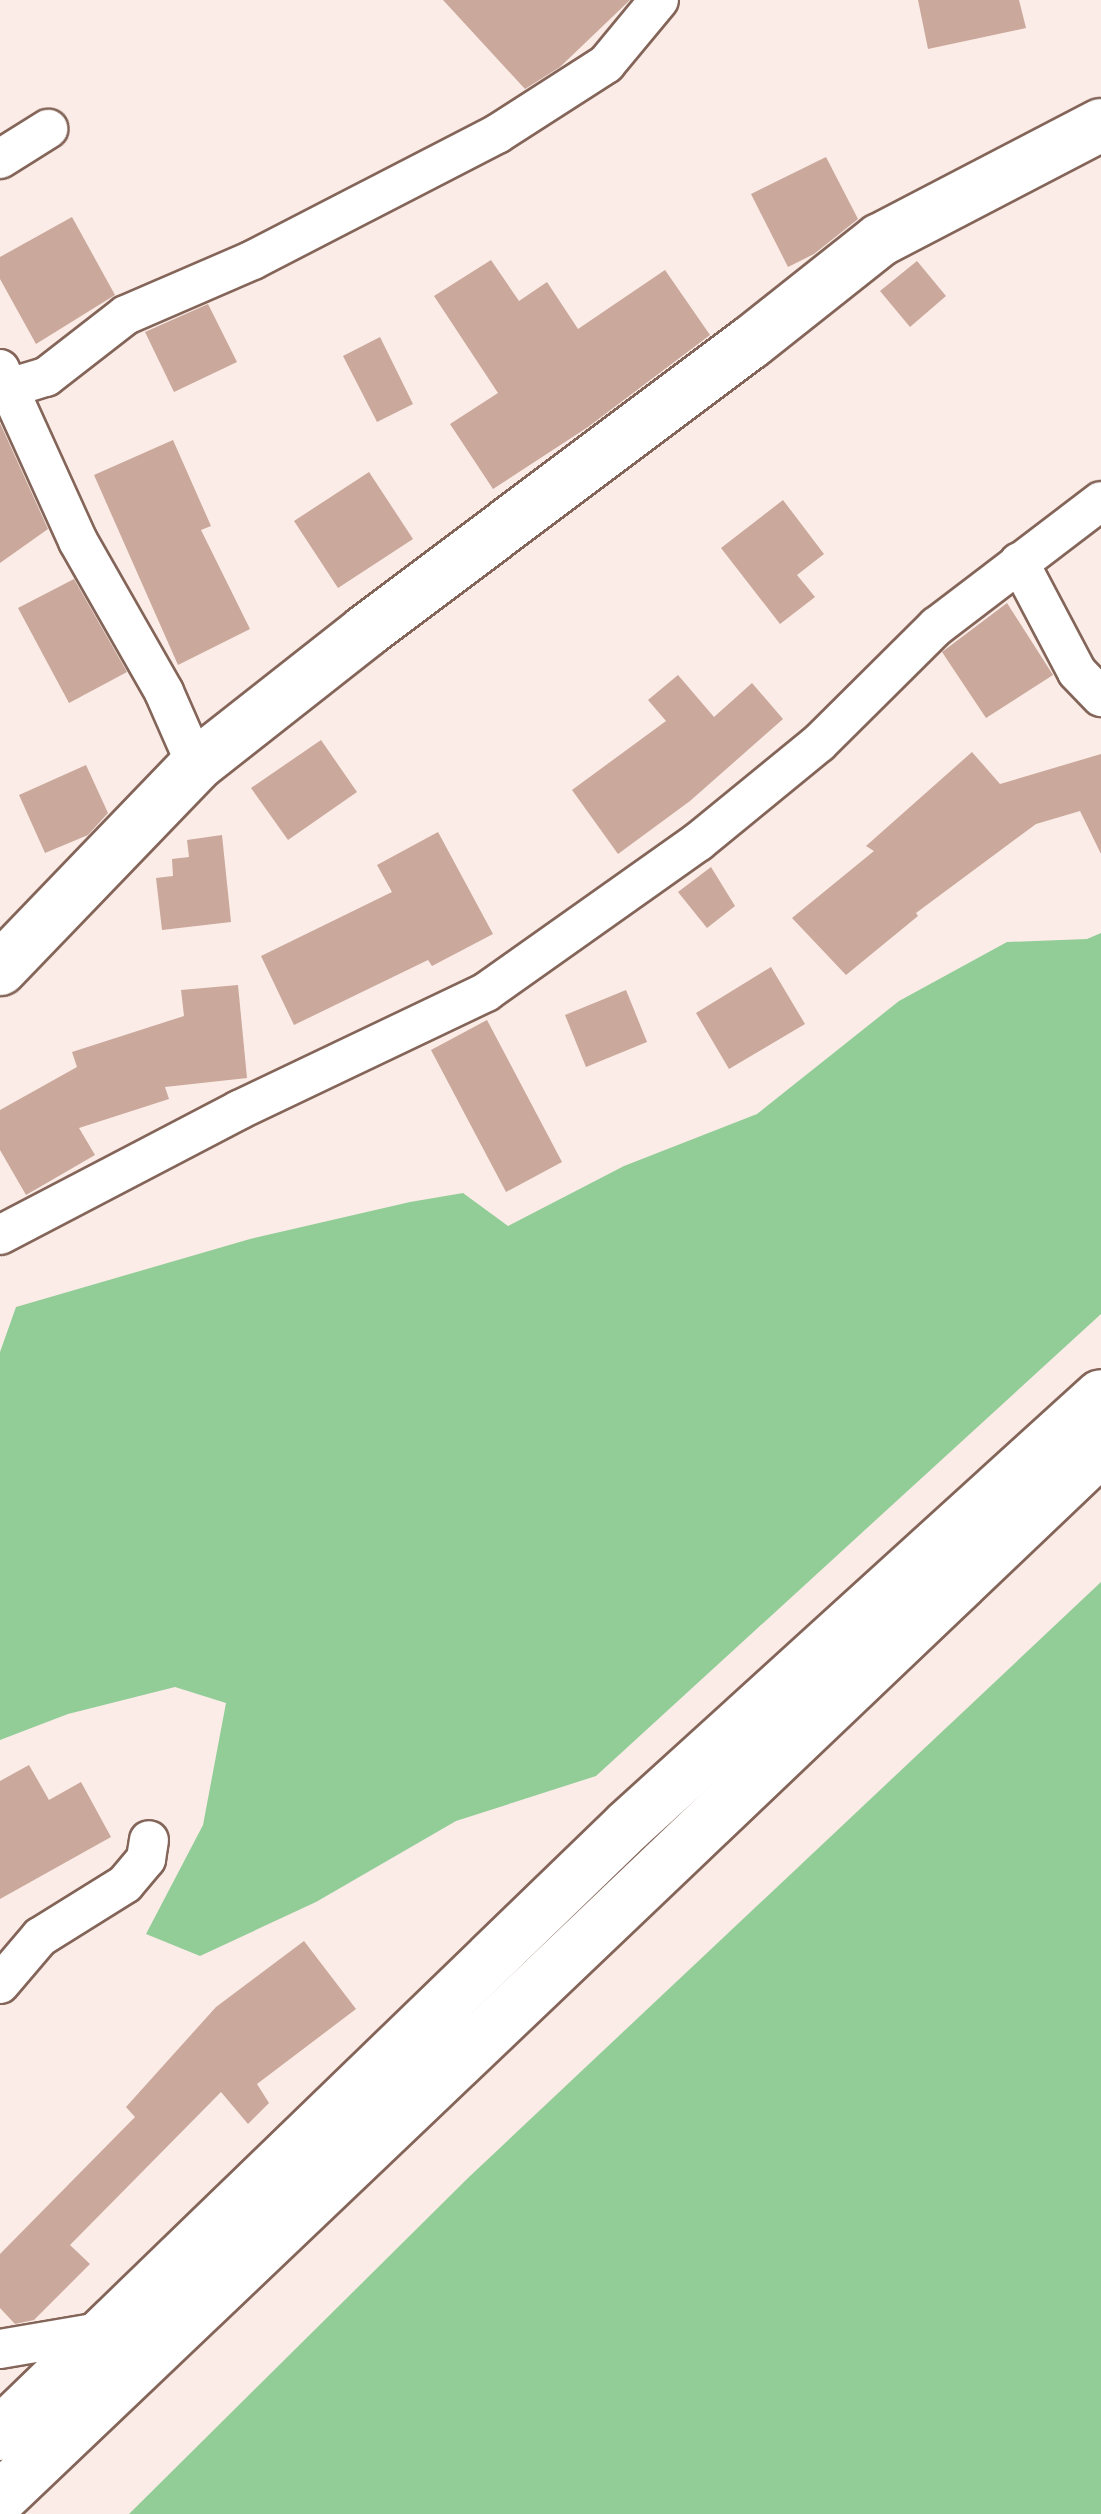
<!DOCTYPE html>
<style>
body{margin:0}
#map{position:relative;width:1101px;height:2514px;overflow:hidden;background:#fbece7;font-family:"IBM Plex Sans",sans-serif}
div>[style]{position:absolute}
.forest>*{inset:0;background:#92cd98}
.building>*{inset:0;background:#caa89b}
.roads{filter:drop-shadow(2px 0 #846559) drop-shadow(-2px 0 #846559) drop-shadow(0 2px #846559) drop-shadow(0 -2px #846559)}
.street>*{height:38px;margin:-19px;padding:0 19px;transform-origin:19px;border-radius:19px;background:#fff}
.secondary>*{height:52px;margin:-26px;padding:0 26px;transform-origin:26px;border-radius:26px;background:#fff}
span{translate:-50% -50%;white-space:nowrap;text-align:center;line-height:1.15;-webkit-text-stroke:8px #fdfdfd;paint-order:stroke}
</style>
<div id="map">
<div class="forest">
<div style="clip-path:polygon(1101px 933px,1101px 1314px,596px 1776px,456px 1821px,316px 1902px,200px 1956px,146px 1934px,203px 1825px,226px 1703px,175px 1687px,68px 1714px,0 1740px,0 1352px,16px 1307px,250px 1239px,410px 1202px,463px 1193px,508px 1226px,624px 1166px,757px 1114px,899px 1001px,1007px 942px,1087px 939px)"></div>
<div style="clip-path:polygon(1101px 1582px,1101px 2514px,129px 2514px,469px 2177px)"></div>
</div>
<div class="building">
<div style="clip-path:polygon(443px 0,630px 0,560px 67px,525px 89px)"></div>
<div style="clip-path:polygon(918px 0,1019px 0,1026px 28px,928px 49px)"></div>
<div style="clip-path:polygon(826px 157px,858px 219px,814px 254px,788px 267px,751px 194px)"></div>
<div style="clip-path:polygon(72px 217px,115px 295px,36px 344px,0 279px,0 257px)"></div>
<div style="clip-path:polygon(491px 260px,519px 301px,547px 282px,578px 329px,665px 270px,710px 335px,588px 427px,493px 489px,450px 424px,498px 393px,434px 296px)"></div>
<div style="clip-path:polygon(917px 261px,946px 296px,910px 327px,880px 291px)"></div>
<div style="clip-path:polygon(208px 304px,237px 362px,174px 392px,145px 332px)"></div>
<div style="clip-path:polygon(380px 337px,413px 404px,377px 422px,343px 356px)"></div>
<div style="clip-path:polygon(0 423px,48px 529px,0 563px)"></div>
<div style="clip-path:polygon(173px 440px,211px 526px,201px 530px,250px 629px,178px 665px,94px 475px)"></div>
<div style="clip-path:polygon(369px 472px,413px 539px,338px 588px,294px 521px)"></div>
<div style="clip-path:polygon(783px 500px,824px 554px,797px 575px,815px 597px,780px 624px,721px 548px)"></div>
<div style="clip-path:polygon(74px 579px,127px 672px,69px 703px,18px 608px)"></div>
<div style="clip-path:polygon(1007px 603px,1053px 675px,986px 718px,942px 652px)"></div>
<div style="clip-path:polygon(678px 675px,714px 717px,752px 683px,783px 719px,690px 801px,618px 854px,572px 790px,666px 721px,648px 700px)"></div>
<div style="clip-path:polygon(321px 740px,357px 792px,288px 840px,251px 788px)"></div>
<div style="clip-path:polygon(972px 752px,1000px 784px,1101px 754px,1101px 854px,1080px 811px,1036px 824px,916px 913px,918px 916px,846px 975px,792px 918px,874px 851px,866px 846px)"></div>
<div style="clip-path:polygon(86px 765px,108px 813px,88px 835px,45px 853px,19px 795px)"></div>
<div style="clip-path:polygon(438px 832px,493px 934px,432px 966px,428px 960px,294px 1025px,261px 956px,392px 892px,377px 865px)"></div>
<div style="clip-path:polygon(222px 835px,231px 922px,162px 930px,156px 878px,173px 876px,172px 859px,189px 857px,187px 840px)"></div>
<div style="clip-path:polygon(711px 867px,735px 906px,707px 928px,678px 892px)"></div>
<div style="clip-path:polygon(771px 967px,805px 1024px,729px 1069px,696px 1013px)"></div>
<div style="clip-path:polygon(238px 985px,247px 1078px,165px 1087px,169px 1099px,79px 1128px,95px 1155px,26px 1195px,0 1150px,0 1110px,77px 1067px,72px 1052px,184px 1016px,181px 990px)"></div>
<div style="clip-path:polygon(626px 990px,647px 1042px,586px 1067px,565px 1015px)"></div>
<div style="clip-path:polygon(487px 1020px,562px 1162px,506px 1192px,431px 1050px)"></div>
<div style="clip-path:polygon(29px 1765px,49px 1800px,81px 1782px,111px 1837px,0 1899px,0 1781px)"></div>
<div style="clip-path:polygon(304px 1941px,356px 2009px,257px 2084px,269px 2103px,248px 2124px,221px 2092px,70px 2245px,90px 2264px,34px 2320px,15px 2324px,0 2308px,0 2254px,135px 2117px,126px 2107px,216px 2007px)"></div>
</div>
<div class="roads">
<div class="street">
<div style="left:0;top:159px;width:57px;rotate:-32deg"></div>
<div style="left:0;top:369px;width:189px;rotate:65.6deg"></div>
<div style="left:78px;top:541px;width:174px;rotate:60.3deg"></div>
<div style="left:164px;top:692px;width:80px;rotate:66.3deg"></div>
<div style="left:9px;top:388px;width:39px;rotate:-17deg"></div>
<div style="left:46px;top:377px;width:101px;rotate:-37.8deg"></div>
<div style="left:126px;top:315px;width:138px;rotate:-23.4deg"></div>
<div style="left:253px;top:260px;width:275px;rotate:-27.3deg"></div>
<div style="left:497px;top:134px;width:130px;rotate:-32.7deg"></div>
<div style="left:606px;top:64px;width:83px;rotate:-50.4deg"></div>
<div style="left:1019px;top:562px;width:124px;rotate:62.2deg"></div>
<div style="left:1077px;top:672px;width:35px;rotate:46deg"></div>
<div style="left:0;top:1235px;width:270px;rotate:-27.6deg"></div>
<div style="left:239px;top:1110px;width:274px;rotate:-25.5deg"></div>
<div style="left:486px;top:992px;width:260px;rotate:-35.3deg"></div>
<div style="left:698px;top:842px;width:156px;rotate:-39.3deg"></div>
<div style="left:819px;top:743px;width:166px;rotate:-44.8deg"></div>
<div style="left:937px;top:626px;width:206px;rotate:-37.3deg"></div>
<div style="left:0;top:1984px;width:62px;rotate:-49.6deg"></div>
<div style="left:40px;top:1937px;width:100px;rotate:-31.9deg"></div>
<div style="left:125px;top:1884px;width:33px;rotate:-50deg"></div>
<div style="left:146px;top:1859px;width:19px;rotate:-81deg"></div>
<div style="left:0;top:2349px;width:113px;rotate:-9.7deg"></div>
</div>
<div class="secondary">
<div style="left:0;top:969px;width:283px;rotate:-46.1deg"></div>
<div style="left:196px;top:765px;width:216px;rotate:-38.2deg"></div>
<div style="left:366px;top:631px;width:480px;rotate:-36.9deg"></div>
<div style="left:750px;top:343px;width:166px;rotate:-38.4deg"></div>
<div style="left:880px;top:240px;width:249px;rotate:-27.5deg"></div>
<div style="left:0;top:2434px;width:874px;rotate:-44.07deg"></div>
<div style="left:628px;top:1826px;width:639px;rotate:-42.27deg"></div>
<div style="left:0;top:2498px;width:1521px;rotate:-43.61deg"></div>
</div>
</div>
</div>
